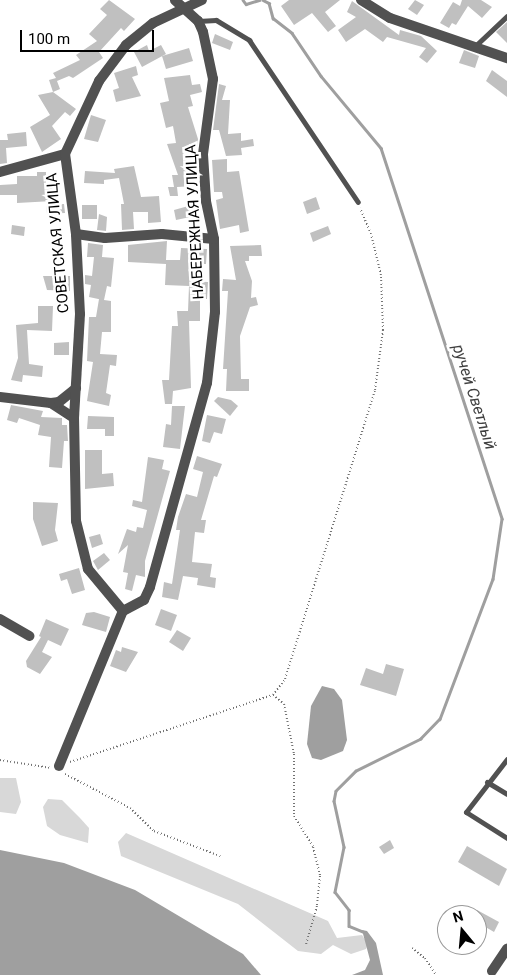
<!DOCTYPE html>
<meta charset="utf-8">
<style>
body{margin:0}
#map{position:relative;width:507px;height:975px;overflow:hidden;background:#fff;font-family:Roboto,sans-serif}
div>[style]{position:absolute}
.green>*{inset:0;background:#d8d8d8}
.water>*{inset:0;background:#9f9f9f}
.stream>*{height:2.5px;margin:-1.25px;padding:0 1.25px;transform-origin:1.25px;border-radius:1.25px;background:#9f9f9f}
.building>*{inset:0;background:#c0c0c0}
.path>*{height:2px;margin-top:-1px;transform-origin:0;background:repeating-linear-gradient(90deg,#737373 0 1px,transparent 0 3.5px)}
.service>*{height:5px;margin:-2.5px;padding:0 2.5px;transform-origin:2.5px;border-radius:2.5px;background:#515151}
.minor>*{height:10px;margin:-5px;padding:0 5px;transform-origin:5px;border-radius:5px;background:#515151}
span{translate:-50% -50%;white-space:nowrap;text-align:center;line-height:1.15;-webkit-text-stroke:5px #fff;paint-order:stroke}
.street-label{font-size:15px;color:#000}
.water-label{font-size:16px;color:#404040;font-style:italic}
.north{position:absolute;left:437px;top:905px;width:50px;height:50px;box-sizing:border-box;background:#fff;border:1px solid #999;border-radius:50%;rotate:343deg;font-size:14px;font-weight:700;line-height:20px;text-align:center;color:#000}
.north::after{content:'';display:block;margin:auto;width:18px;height:22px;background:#000;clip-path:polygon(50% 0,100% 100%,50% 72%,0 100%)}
.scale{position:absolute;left:20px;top:30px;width:134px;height:22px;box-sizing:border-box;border:2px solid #000;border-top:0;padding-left:6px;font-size:15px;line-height:18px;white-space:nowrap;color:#000;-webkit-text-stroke:4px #fff;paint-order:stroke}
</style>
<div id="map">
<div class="green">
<div style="clip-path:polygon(0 778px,16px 778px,21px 802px,16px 814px,0 812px)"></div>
<div style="clip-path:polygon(48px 799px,62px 800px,80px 818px,89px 828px,88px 843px,60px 835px,47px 826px,43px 807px)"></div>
<div style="clip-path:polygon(126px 833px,328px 921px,337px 938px,362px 935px,368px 944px,366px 949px,351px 954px,333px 945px,321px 954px,298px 951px,238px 904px,121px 856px,118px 842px)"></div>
</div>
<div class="water">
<div style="clip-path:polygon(322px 686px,334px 689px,342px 700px,347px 740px,343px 751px,321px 760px,312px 758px,307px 744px,311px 706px)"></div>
<div style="clip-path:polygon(0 850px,64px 863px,135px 890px,243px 954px,261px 975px,0 975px)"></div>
<div style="clip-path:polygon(362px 930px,367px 931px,376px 943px,383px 975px,352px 975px,365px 970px,370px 960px)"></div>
</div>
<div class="stream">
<div style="left:243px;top:0;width:5px;rotate:53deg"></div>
<div style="left:246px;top:4px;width:14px;rotate:-17deg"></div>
<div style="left:263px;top:0;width:7px;rotate:27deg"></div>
<div style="left:269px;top:3px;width:16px;rotate:75deg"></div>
<div style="left:273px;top:18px;width:24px;rotate:38deg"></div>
<div style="left:292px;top:33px;width:52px;rotate:56deg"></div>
<div style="left:321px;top:76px;width:94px;rotate:50.2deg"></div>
<div style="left:381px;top:148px;width:390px;rotate:71.9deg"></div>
<div style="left:502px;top:519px;width:61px;rotate:98.5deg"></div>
<div style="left:493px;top:579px;width:150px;rotate:110.7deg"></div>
<div style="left:440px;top:719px;width:28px;rotate:134deg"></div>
<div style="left:421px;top:739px;width:72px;rotate:153.8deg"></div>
<div style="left:356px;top:771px;width:28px;rotate:135deg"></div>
<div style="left:336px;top:791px;width:10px;rotate:101deg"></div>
<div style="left:334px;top:801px;width:47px;rotate:77.7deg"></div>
<div style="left:344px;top:847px;width:46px;rotate:101.3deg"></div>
<div style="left:335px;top:892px;width:23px;rotate:52deg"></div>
<div style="left:349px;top:910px;width:16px;rotate:90deg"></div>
<div style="left:349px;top:926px;width:16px;rotate:22deg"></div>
</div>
<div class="building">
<div style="clip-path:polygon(109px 0,135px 19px,124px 31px,121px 28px,99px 52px,103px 58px,73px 78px,69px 76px,57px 81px,60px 89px,53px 92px,76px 109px,70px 116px,65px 112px,52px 126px,61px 139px,42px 152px,30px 127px,50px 115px,38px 95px,53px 92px,49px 80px,56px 78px,53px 73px,80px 60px,76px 55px,97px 41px,89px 34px,107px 15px,100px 9px)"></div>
<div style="clip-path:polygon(289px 0,340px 0,325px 12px,336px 26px,328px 32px,312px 13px,294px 25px,281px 6px)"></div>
<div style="clip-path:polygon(415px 0,424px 5px,417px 15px,408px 9px)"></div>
<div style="clip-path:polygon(462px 0,481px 0,492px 7px,482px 18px,468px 6px,456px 25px,452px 23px,449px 28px,440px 23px,453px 2px,460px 6px)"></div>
<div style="clip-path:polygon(352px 1px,399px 35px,400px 30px,421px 36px,437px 51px,427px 63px,419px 57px,426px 48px,387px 37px,383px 42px,365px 29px,346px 42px,338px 30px,356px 17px,347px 12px)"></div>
<div style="clip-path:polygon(507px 22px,507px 43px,496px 32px)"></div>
<div style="clip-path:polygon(215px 34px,233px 42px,230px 50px,212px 43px)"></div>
<div style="clip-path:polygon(147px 45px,149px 51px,161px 45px,166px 54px,142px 67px,134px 52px)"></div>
<div style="clip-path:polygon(189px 48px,193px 61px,166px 69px,162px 56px)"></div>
<div style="clip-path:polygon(464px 50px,479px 56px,475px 68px,459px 63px)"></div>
<div style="clip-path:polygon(136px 66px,138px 75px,132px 77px,141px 96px,116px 102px,113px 90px,119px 88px,114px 73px)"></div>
<div style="clip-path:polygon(492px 70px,507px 81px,507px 97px,486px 81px)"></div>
<div style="clip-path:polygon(190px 75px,192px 85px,200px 84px,202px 92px,190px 95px,193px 106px,188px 107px,198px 139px,197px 148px,185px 148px,183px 152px,190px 174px,195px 173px,196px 186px,177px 187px,178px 196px,170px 196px,168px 187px,174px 187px,172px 175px,178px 175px,167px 144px,176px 143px,173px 126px,166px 128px,160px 103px,169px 101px,164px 78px)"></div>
<div style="clip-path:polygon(219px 84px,226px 86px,222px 100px,230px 100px,228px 134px,241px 133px,241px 141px,253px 139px,254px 146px,241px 148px,242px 155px,226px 156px,219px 130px,213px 130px)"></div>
<div style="clip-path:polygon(91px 115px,106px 120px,98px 142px,84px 139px)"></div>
<div style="clip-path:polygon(26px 132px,27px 146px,6px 148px,7px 163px,0 164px,0 140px,8px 140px,7px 134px)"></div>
<div style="clip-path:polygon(227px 159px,227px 172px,239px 171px,249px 231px,240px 233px,239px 225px,220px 229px,216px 200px,223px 198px,222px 192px,214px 192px,212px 160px)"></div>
<div style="clip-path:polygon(134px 166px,141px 197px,159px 196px,161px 222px,148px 223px,148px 212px,133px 212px,134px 229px,122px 230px,121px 204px,124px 204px,119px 178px,104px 180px,104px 184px,84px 183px,85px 171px,115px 173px,114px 169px)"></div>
<div style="clip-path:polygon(37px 172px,46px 172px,46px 185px,52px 185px,53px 201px,17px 203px,17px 195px,0 195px,0 185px,17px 184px,17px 176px,37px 176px)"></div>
<div style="clip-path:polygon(316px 197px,320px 209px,307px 214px,303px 202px)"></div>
<div style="clip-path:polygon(64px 204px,65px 213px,47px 214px,46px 205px)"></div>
<div style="clip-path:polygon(82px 205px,97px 205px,97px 219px,82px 219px)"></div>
<div style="clip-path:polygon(192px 205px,195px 216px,176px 220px,174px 210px)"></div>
<div style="clip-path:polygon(99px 214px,107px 217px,106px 231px,97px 230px)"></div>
<div style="clip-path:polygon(12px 225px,25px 227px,24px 236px,11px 234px)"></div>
<div style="clip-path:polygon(328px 226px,331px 234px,313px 242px,310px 233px)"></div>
<div style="clip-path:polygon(167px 241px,166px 260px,180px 260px,181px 248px,207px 249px,206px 264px,190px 264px,190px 281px,208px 282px,207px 299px,200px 299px,200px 321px,189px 321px,191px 388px,173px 391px,172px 404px,165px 404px,162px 380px,169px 380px,172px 326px,178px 326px,177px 311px,188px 311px,189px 286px,165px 285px,166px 264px,128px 262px,128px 245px)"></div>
<div style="clip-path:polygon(88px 243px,103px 245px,102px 257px,114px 258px,111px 287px,107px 286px,104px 300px,111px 301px,111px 332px,102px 332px,100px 354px,117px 355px,116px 366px,110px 365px,106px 393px,111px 395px,109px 406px,87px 401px,93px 362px,87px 361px,89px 317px,96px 317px,99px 299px,103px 300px,89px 297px,91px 285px,85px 284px,85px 275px,92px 276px,94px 257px,87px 257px)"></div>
<div style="clip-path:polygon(261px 245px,262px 256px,249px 256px,249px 261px,245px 261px,252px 281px,251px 298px,256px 297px,258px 305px,250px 307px,240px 336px,241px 379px,249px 379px,249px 391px,226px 391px,227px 369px,223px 369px,228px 291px,222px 291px,223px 279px,236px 280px,230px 246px)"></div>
<div style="clip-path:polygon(43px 276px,70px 276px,70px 291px,47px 290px)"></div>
<div style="clip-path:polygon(38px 306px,53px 306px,52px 331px,27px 330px,29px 364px,43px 366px,42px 377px,23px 375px,22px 382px,11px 380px,18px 358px,16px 325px,38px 323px)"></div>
<div style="clip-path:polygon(69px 342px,69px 355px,54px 355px,54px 343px)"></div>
<div style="clip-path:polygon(218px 397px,231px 400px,238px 406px,230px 416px,214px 401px)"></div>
<div style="clip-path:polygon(11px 405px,43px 411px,41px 417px,62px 418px,62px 425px,67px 425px,68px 441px,64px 441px,62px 468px,49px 467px,51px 437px,38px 435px,40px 425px,19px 418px,17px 423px,7px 420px)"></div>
<div style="clip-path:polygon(172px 406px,185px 406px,180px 449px,163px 447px,166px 424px,171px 425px)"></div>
<div style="clip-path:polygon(207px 415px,226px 419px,222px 434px,214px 432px,210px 443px,202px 441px)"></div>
<div style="clip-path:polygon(88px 416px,114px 417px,114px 436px,105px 436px,105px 429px,87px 429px)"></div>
<div style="clip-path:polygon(85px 450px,102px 450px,102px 474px,113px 473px,114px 486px,85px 489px)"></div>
<div style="clip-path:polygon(197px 456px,222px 464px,217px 477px,214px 476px,201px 520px,206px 520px,204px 533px,195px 532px,192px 562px,212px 564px,210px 577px,216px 578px,215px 588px,197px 585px,198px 578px,183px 576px,178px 600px,162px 597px,164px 582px,172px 584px,180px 530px,176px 530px,178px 517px,186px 494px,197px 497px,203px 472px,193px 469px)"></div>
<div style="clip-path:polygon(148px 457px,164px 460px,162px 469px,170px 471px,145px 561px,145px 577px,136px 575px,132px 591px,125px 589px,128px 573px,123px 572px,128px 545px,118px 554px,127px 529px,136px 532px,137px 527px,143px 528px,147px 510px,132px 506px,133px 500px,142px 502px)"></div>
<div style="clip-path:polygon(33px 502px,58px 503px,55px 530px,58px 541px,42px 546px,33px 519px)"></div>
<div style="clip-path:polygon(100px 534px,103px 544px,92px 548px,89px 537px)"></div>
<div style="clip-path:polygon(104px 553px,110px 560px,98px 570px,93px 561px)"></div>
<div style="clip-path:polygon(79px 568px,85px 590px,72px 594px,67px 579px,61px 581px,59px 574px)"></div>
<div style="clip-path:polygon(161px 609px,177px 615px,171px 631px,155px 625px)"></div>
<div style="clip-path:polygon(94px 612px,110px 617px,106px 632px,82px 625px,86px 613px)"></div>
<div style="clip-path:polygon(46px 619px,69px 629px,61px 646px,48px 640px,42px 652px,52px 657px,40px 674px,27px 667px,26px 661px,41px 637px,39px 636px)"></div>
<div style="clip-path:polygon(177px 630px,191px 638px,183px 651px,169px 642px)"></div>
<div style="clip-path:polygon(122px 647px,138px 652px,126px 672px,110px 666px,116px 650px,121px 652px)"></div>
<div style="clip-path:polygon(386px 664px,404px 669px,396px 696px,360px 685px,366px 668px,383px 674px)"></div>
<div style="clip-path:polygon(390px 840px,394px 848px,384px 854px,379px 847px)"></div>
<div style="clip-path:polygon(467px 846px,507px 869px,499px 886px,458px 862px)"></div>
<div style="clip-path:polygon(477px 910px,499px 922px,494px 932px,477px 922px)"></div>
</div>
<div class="path">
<div style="left:273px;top:695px;width:14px;rotate:39deg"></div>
<div style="left:284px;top:704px;width:51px;rotate:78.7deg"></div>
<div style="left:294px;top:754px;width:62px;rotate:90deg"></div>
<div style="left:294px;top:816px;width:36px;rotate:58deg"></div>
<div style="left:313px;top:847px;width:30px;rotate:76deg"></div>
<div style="left:320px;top:876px;width:30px;rotate:96deg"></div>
<div style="left:317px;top:906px;width:40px;rotate:106deg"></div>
<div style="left:0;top:760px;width:52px;rotate:8.9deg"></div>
<div style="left:70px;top:762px;width:214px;rotate:-18.3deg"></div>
<div style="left:273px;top:695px;width:20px;rotate:-53deg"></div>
<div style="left:285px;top:679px;width:303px;rotate:-72.7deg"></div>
<div style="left:375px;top:390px;width:61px;rotate:-82.4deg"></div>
<div style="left:383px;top:330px;width:55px;rotate:-92.1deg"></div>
<div style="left:381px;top:275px;width:42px;rotate:-103.7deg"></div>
<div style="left:371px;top:234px;width:28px;rotate:-113deg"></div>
<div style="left:65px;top:774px;width:73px;rotate:27.6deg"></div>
<div style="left:130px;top:808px;width:33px;rotate:44deg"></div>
<div style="left:154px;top:831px;width:71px;rotate:20.7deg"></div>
<div style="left:412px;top:948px;width:16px;rotate:38deg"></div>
<div style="left:425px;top:958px;width:20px;rotate:57deg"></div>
</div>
<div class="service">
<div style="left:198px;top:21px;width:18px;rotate:-3deg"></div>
<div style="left:216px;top:20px;width:39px;rotate:31deg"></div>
<div style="left:249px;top:40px;width:195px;rotate:56.1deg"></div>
<div style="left:474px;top:47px;width:45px;rotate:-43.2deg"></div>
<div style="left:507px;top:759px;width:67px;rotate:127.7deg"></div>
<div style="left:466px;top:812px;width:49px;rotate:32.4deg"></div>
<div style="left:487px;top:782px;width:23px;rotate:31deg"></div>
</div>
<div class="minor">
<div style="left:361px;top:0;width:34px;rotate:32deg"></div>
<div style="left:390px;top:18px;width:124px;rotate:18.9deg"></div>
<div style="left:0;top:172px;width:67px;rotate:-15.5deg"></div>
<div style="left:76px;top:234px;width:29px;rotate:8deg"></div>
<div style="left:105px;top:238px;width:57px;rotate:-4deg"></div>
<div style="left:162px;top:234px;width:52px;rotate:5.5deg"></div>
<div style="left:0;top:397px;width:51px;rotate:6.7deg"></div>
<div style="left:51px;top:403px;width:27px;rotate:33deg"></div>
<div style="left:51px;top:403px;width:8px;rotate:-7deg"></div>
<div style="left:59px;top:402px;width:22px;rotate:-39deg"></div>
<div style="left:123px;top:611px;width:55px;rotate:-129.8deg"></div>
<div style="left:88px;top:569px;width:49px;rotate:-104deg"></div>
<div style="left:76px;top:521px;width:103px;rotate:-91.1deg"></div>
<div style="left:74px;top:418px;width:104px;rotate:-86.7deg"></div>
<div style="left:80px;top:314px;width:80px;rotate:-92.9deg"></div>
<div style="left:76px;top:234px;width:81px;rotate:-97.8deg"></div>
<div style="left:65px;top:154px;width:81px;rotate:-65deg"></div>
<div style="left:99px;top:81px;width:45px;rotate:-53.1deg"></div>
<div style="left:126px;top:45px;width:35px;rotate:-39deg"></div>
<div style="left:153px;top:23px;width:54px;rotate:-25.1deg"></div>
<div style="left:123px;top:611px;width:24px;rotate:-28deg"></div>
<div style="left:144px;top:600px;width:14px;rotate:-65deg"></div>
<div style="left:150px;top:587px;width:212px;rotate:-74.4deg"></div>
<div style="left:207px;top:383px;width:71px;rotate:-83.6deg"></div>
<div style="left:215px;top:312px;width:73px;rotate:-90.8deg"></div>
<div style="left:214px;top:239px;width:39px;rotate:-102deg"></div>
<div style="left:206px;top:201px;width:47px;rotate:-93.7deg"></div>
<div style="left:203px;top:154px;width:76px;rotate:-82.4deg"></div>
<div style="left:213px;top:79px;width:48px;rotate:-102deg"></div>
<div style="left:203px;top:32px;width:12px;rotate:-114deg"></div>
<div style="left:198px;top:21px;width:31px;rotate:-138deg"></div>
<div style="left:0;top:619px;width:34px;rotate:30deg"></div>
<div style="left:59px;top:766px;width:168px;rotate:-67.6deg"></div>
<div style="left:492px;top:971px;width:27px;rotate:-56deg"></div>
</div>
<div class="street-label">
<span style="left:195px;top:222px;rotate:-93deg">НАБЕРЕЖНАЯ УЛИЦА</span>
<span style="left:58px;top:243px;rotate:-95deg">СОВЕТСКАЯ УЛИЦА</span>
</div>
<div class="water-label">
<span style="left:474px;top:397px;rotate:72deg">ручей Светлый</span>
</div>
<div class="north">N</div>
<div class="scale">100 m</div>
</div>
